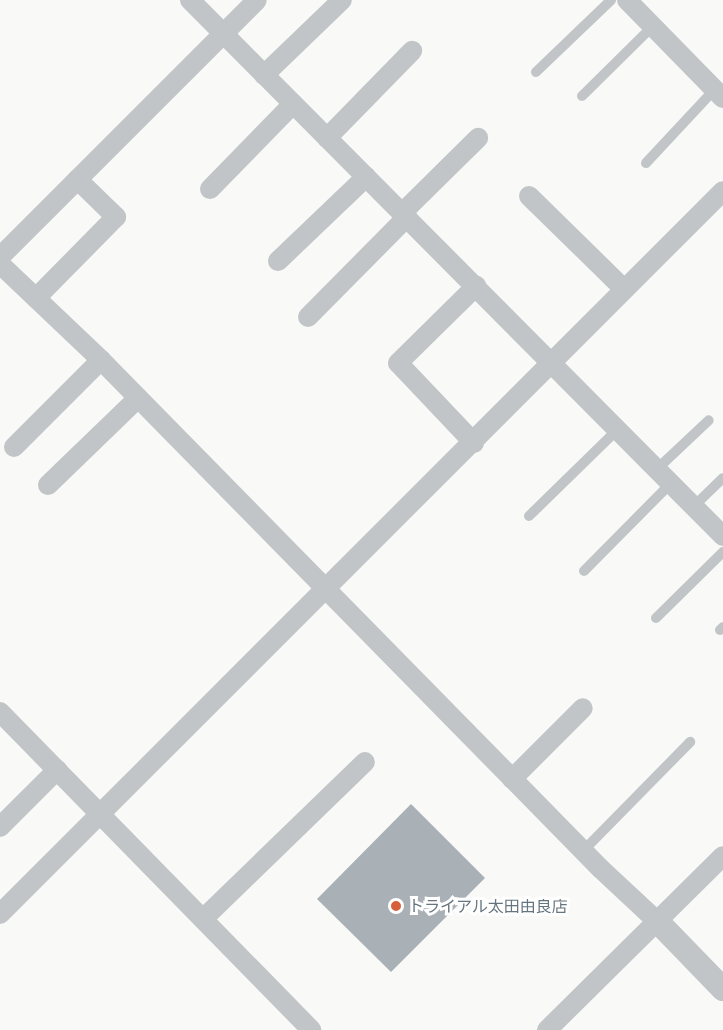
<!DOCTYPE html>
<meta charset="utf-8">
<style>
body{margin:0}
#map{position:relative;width:723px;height:1030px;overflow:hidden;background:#f9f9f7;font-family:Lato,"Noto Sans JP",sans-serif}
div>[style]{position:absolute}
.building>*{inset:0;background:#a9b0b6}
.service>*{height:10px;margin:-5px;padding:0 5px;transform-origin:5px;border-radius:5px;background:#c1c5c8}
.minor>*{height:20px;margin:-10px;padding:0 10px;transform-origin:10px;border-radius:10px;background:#c1c5c8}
.tertiary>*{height:24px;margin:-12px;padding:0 12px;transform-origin:12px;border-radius:12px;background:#c1c5c8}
.dots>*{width:16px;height:16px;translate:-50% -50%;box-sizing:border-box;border:3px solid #fff;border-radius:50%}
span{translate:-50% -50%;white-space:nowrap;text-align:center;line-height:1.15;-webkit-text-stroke:6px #fff;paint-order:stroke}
.poi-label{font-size:16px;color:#667580}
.left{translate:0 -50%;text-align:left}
</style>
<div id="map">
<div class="building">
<div style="clip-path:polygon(411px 804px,485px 878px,391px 972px,317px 899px)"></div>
</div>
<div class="service">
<div style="left:536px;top:72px;width:104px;rotate:-43.8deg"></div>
<div style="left:582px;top:96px;width:100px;rotate:-44.6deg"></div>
<div style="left:646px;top:163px;width:101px;rotate:-47deg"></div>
<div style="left:657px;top:469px;width:71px;rotate:-43.3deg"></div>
<div style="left:694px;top:506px;width:40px;rotate:-44deg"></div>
<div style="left:529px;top:516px;width:124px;rotate:-44.3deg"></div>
<div style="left:584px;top:571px;width:124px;rotate:-45.3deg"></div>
<div style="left:656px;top:618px;width:94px;rotate:-44.6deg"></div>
<div style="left:720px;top:630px;width:4px;rotate:-45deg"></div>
<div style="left:583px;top:851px;width:153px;rotate:-45.5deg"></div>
</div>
<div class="minor">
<div style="left:190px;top:0;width:756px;rotate:45.16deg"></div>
<div style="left:627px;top:0;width:137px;rotate:45.6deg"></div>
<div style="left:264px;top:75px;width:108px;rotate:-43.9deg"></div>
<div style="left:327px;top:138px;width:122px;rotate:-45.7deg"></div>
<div style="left:210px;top:189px;width:119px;rotate:-45.7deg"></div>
<div style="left:529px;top:196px;width:133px;rotate:44.4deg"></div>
<div style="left:402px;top:213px;width:107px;rotate:-44.6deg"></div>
<div style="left:0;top:257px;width:363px;rotate:-45deg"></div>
<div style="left:278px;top:261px;width:122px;rotate:-43.7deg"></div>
<div style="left:0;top:264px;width:139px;rotate:43.5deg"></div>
<div style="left:101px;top:360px;width:713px;rotate:45.51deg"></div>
<div style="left:601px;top:869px;width:79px;rotate:43deg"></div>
<div style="left:36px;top:298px;width:114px;rotate:-45.4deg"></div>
<div style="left:116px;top:217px;width:54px;rotate:-135.7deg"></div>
<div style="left:308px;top:317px;width:141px;rotate:-45.3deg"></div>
<div style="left:474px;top:443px;width:110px;rotate:-133.5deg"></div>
<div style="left:398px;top:363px;width:110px;rotate:-44.6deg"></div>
<div style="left:14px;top:447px;width:123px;rotate:-45deg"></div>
<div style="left:48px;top:485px;width:125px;rotate:-44deg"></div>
<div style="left:0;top:712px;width:445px;rotate:45.6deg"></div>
<div style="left:512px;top:779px;width:100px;rotate:-45deg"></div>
<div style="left:0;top:827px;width:81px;rotate:-45deg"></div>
<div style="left:0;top:914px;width:1022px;rotate:-45deg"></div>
<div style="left:204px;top:918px;width:224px;rotate:-44.1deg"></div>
<div style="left:547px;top:1030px;width:247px;rotate:-44.7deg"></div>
</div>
<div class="tertiary">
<div style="left:659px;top:923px;width:92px;rotate:45.9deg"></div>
</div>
<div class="dots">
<div style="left:396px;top:906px;background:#d75f3a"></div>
</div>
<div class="poi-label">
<span class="left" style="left:408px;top:906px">トライアル太田由良店</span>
</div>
</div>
